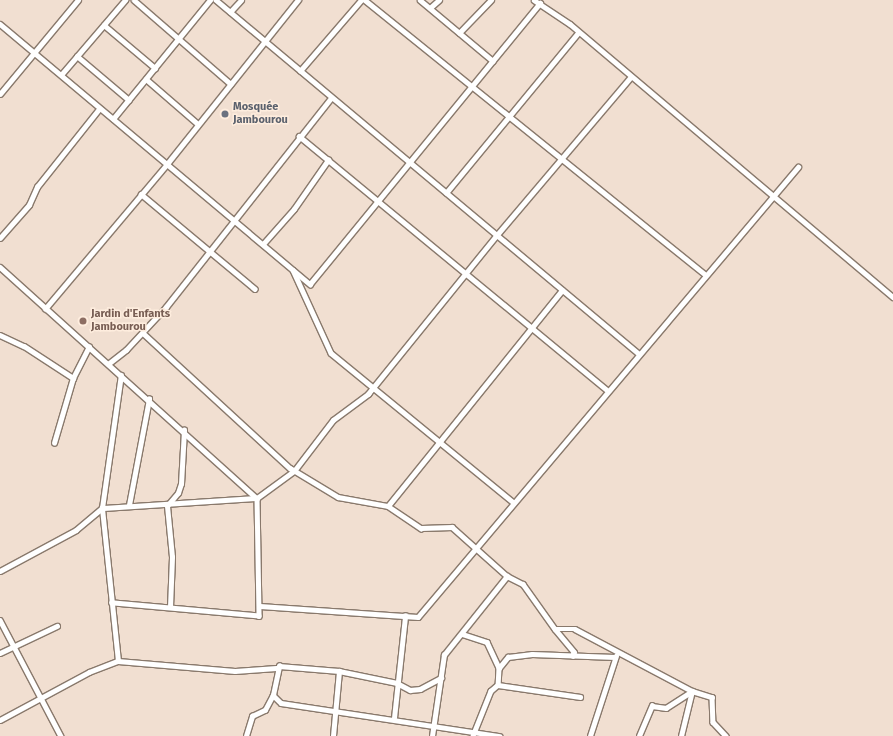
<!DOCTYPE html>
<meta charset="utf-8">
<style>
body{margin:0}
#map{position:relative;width:893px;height:736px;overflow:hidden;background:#f1dfd1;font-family:"Fira Sans",sans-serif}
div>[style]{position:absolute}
.roads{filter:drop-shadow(1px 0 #89796c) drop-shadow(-1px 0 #89796c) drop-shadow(0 1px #89796c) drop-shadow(0 -1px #89796c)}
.minor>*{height:4.5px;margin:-2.25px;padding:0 2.25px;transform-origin:2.25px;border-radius:2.25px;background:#fff}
.dots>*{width:11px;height:11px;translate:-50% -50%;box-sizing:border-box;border:2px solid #feedde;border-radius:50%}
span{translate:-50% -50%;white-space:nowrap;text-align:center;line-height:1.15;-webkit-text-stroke:3px #feedde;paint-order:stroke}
.worship-label{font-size:11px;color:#5b616d;font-weight:700}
.left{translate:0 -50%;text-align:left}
.education-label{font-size:11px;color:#785e54;font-weight:700}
</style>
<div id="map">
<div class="roads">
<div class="minor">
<div style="left:134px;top:0;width:128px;rotate:40.9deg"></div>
<div style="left:216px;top:0;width:550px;rotate:39.91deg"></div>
<div style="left:365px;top:0;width:437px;rotate:38.9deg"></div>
<div style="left:420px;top:0;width:95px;rotate:39.9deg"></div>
<div style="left:534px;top:0;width:43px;rotate:33.7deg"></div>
<div style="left:570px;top:24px;width:423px;rotate:40.2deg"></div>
<div style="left:430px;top:8px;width:12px;rotate:-42deg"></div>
<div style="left:230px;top:12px;width:16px;rotate:-47deg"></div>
<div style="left:0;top:24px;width:405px;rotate:40deg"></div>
<div style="left:310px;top:284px;width:363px;rotate:-50.7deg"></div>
<div style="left:104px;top:25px;width:67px;rotate:40.1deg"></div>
<div style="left:459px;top:33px;width:46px;rotate:-45.9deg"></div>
<div style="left:77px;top:56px;width:68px;rotate:40.2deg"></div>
<div style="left:300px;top:71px;width:94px;rotate:-49.3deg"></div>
<div style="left:61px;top:75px;width:99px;rotate:-49.5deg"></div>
<div style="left:146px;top:79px;width:69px;rotate:40.9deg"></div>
<div style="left:0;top:94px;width:122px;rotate:-50.3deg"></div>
<div style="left:113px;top:119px;width:154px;rotate:-50.8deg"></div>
<div style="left:299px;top:136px;width:399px;rotate:39.5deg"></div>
<div style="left:446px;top:193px;width:207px;rotate:-50.5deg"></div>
<div style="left:141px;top:194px;width:148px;rotate:39.8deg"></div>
<div style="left:0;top:238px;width:44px;rotate:-48.7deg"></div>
<div style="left:29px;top:205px;width:20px;rotate:-66deg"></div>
<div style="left:37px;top:187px;width:100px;rotate:-51.5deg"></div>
<div style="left:264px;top:243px;width:45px;rotate:-48.6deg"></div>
<div style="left:294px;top:209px;width:60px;rotate:-55.2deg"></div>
<div style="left:0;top:267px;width:346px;rotate:42deg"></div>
<div style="left:257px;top:498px;width:46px;rotate:-36.1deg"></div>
<div style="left:294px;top:471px;width:64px;rotate:-52.6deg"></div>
<div style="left:333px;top:420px;width:44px;rotate:-36.6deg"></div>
<div style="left:368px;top:394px;width:203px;rotate:-51deg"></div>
<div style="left:496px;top:236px;width:207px;rotate:-49.7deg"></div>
<div style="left:293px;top:270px;width:91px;rotate:65.4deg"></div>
<div style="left:331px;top:353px;width:235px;rotate:39.3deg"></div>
<div style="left:45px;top:309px;width:189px;rotate:-49.9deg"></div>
<div style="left:167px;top:164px;width:210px;rotate:-51.4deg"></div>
<div style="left:143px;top:333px;width:200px;rotate:42.6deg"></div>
<div style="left:290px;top:468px;width:56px;rotate:31.1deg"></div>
<div style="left:338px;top:497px;width:51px;rotate:10.2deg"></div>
<div style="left:388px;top:506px;width:277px;rotate:-51.1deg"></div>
<div style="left:0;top:335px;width:26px;rotate:25deg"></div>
<div style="left:24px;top:346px;width:59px;rotate:33.1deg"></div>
<div style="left:108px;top:364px;width:23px;rotate:-38deg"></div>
<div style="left:126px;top:350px;width:59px;rotate:-47.1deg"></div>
<div style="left:166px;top:307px;width:266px;rotate:-51.7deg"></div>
<div style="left:54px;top:443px;width:68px;rotate:-73.7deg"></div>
<div style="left:73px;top:378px;width:35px;rotate:-63deg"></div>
<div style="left:129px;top:505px;width:108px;rotate:-79.3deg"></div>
<div style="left:388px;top:506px;width:40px;rotate:34deg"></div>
<div style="left:421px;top:528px;width:31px;rotate:-2deg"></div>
<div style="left:452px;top:527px;width:74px;rotate:41.7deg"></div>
<div style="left:507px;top:576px;width:18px;rotate:27deg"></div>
<div style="left:523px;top:584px;width:55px;rotate:54.6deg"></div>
<div style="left:555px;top:629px;width:20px"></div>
<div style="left:575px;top:629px;width:132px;rotate:27.9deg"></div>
<div style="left:692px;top:691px;width:21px;rotate:17deg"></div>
<div style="left:712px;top:697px;width:25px;rotate:88deg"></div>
<div style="left:713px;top:722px;width:19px;rotate:47deg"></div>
<div style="left:0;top:571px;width:86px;rotate:-28.3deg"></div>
<div style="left:76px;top:530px;width:34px;rotate:-40deg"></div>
<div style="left:102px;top:508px;width:155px;rotate:-3.7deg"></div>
<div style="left:257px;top:498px;width:118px;rotate:89deg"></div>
<div style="left:259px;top:616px;width:148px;rotate:-174.9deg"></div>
<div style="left:260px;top:606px;width:158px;rotate:4deg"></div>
<div style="left:418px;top:617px;width:589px;rotate:-49.82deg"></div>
<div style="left:170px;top:607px;width:50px;rotate:-87.7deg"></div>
<div style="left:172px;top:557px;width:51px;rotate:-95.6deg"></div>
<div style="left:167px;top:506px;width:17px;rotate:-50deg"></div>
<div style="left:178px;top:493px;width:9px;rotate:-72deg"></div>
<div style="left:181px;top:484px;width:54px;rotate:-86.8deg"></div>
<div style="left:0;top:620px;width:131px;rotate:62.3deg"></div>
<div style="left:555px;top:629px;width:30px;rotate:50deg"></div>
<div style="left:574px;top:652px;width:4px;rotate:104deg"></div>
<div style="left:462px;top:634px;width:26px;rotate:18deg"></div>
<div style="left:487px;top:642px;width:29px;rotate:65deg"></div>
<div style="left:499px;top:668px;width:17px;rotate:93deg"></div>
<div style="left:498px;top:685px;width:9px;rotate:139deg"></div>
<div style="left:491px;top:691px;width:48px;rotate:111.8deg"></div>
<div style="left:0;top:653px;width:63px;rotate:-25.3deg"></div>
<div style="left:118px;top:661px;width:154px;rotate:-96deg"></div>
<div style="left:102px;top:508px;width:134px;rotate:-81.9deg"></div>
<div style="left:499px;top:668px;width:14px;rotate:-51deg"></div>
<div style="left:508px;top:657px;width:24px;rotate:-7deg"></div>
<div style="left:532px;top:654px;width:83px;rotate:2.1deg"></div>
<div style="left:498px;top:685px;width:83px;rotate:8.3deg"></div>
<div style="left:273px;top:695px;width:11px;rotate:45deg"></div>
<div style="left:281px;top:703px;width:221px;rotate:8.6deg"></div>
<div style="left:394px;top:718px;width:103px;rotate:-83.8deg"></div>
<div style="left:0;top:720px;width:101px;rotate:-28.3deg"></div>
<div style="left:89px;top:672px;width:31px;rotate:-21deg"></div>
<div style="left:118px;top:661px;width:117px;rotate:4.9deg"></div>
<div style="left:235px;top:671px;width:41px;rotate:-4.2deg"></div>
<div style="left:246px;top:736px;width:21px;rotate:-73deg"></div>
<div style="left:252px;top:716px;width:14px;rotate:-25deg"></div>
<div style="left:265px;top:710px;width:17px;rotate:-62deg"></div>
<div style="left:273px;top:695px;width:30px;rotate:-78deg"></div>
<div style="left:279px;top:666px;width:60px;rotate:4.8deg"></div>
<div style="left:339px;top:671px;width:59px;rotate:11.7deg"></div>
<div style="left:397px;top:683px;width:15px;rotate:28deg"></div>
<div style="left:410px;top:690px;width:10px;rotate:-6deg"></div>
<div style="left:420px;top:689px;width:24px;rotate:-28deg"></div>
<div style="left:333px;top:736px;width:65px;rotate:-84.7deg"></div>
<div style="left:432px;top:736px;width:82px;rotate:-81.6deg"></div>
<div style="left:444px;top:655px;width:101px;rotate:-51.4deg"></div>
<div style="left:590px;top:736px;width:84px;rotate:-72deg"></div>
<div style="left:639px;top:736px;width:33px;rotate:-67deg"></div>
<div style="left:652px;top:706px;width:14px;rotate:8deg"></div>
<div style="left:666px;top:708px;width:31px;rotate:-33deg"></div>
<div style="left:681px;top:736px;width:46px;rotate:-76.3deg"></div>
</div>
</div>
<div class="dots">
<div style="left:225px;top:114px;background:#6b7280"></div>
<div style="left:83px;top:321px;background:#8d6e63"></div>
</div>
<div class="worship-label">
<span class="left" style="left:233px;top:114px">Mosquée<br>Jambourou</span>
</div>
<div class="education-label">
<span class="left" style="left:91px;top:321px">Jardin d'Enfants<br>Jambourou</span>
</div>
</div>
